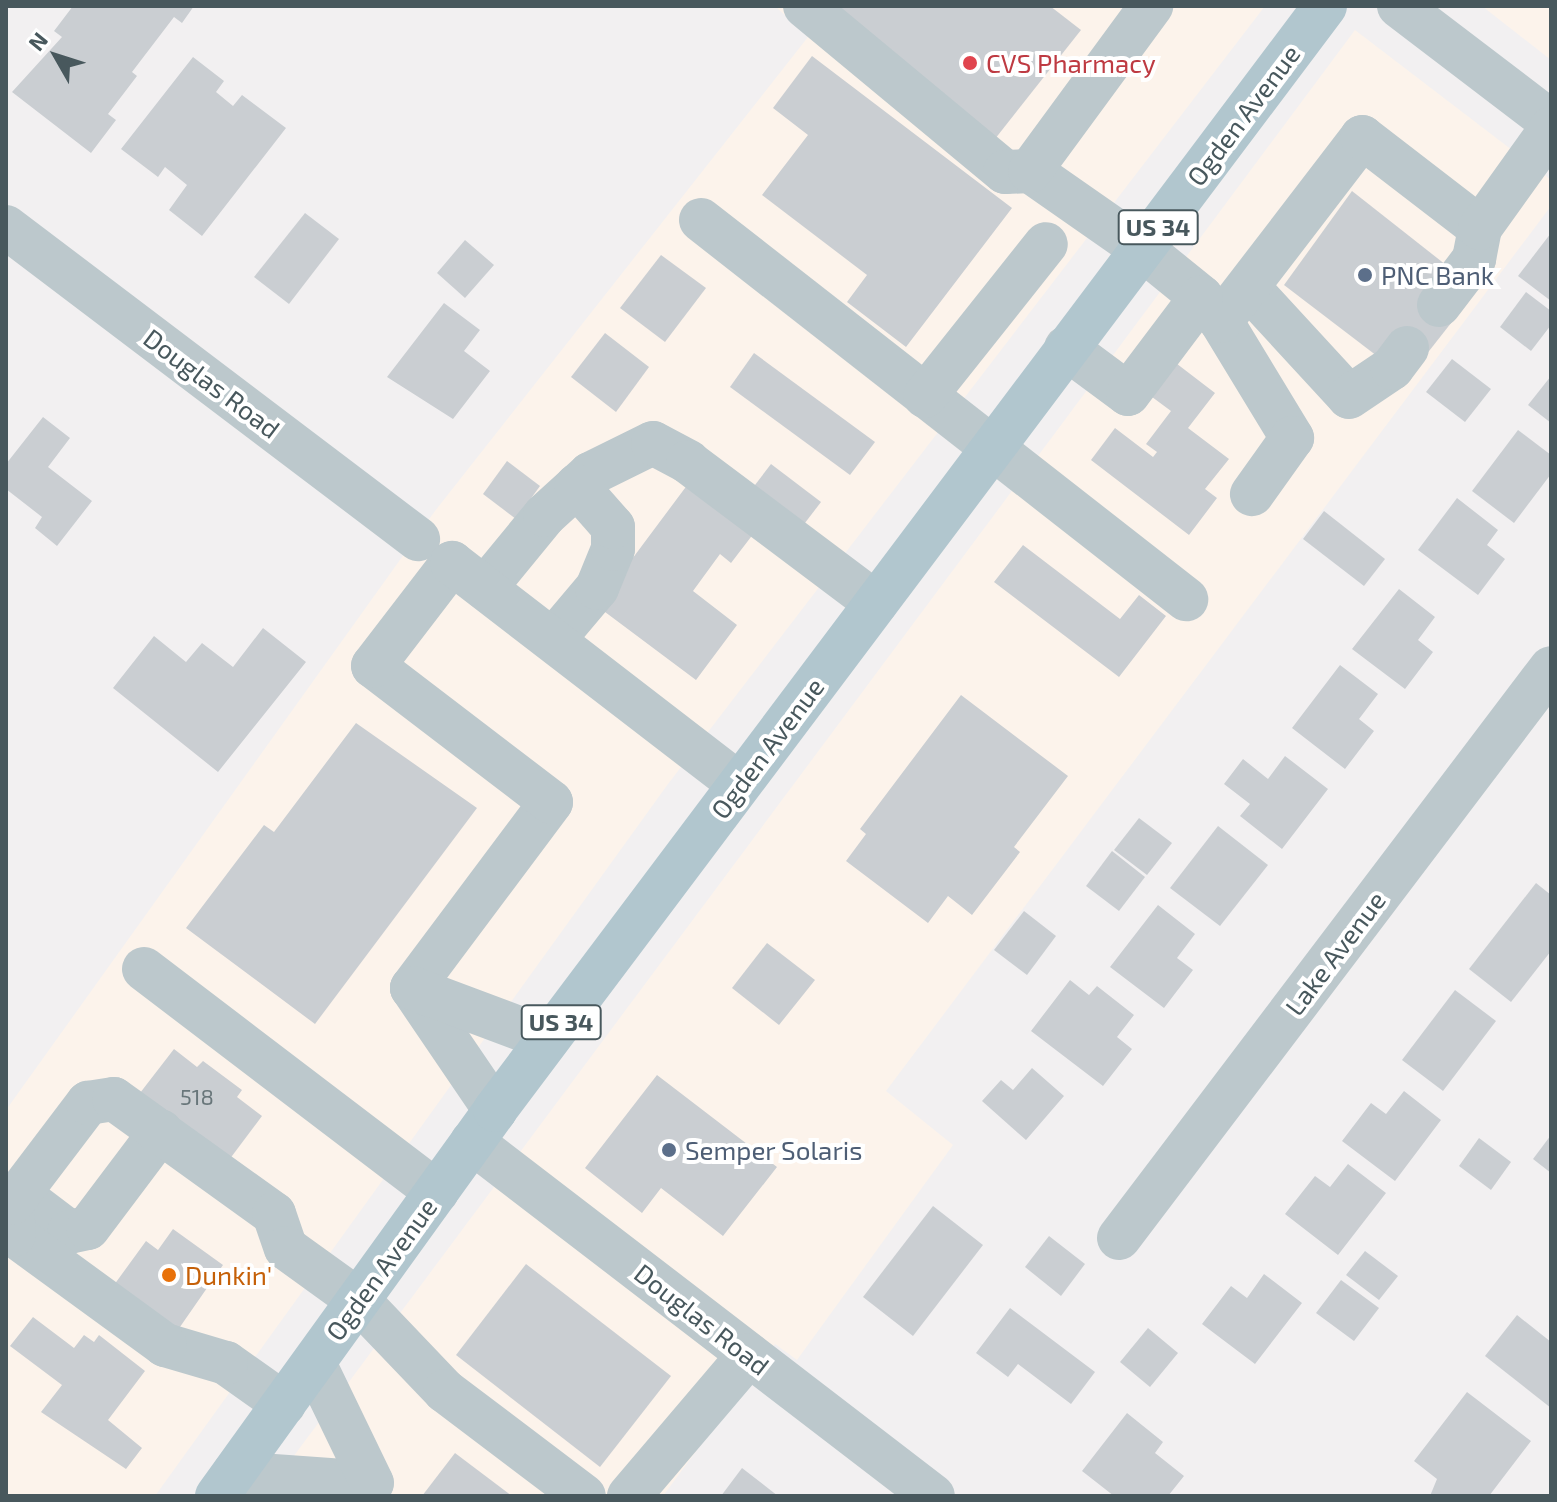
<!DOCTYPE html>
<style>
body{margin:0}
#map{position:relative;width:1557px;height:1502px;overflow:hidden;background:#f2f0f1;font-family:"Exo 2",sans-serif}
div>[style]{position:absolute}
.commercial>*{inset:0;background:#fcf3eb}
.building>*{inset:0;background:#caced2}
.minor>*{height:44px;margin:-22px;padding:0 22px;transform-origin:22px;border-radius:22px;background:#bcc8cc}
.major>*{height:44px;margin:-22px;padding:0 22px;transform-origin:22px;border-radius:22px;background:#b1c6ce}
.dots>*{width:22px;height:22px;translate:-50% -50%;box-sizing:border-box;border:4px solid #fff;border-radius:50%}
span{translate:-50% -50%;white-space:nowrap;text-align:center;line-height:1.15;-webkit-text-stroke:8px #fff;paint-order:stroke}
.number-label{font-size:22px;color:#68767a}
.number-label span{-webkit-text-stroke-width:0}
.shield-label span{padding:2px 6px;background:#fff;border:2px solid;border-radius:6px;-webkit-text-stroke-width:0}
.shield-label{font-size:24px;color:#48585d;font-weight:700}
.health-label{font-size:26px;color:#be3a42}
.left{translate:0 -50%;text-align:left}
.street-label{font-size:26px;color:#48585d}
.service-label{font-size:26px;color:#4e5e75}
.food-label{font-size:26px;color:#c56008}
.frame{position:absolute;inset:0;border:8px solid #48585d;pointer-events:none}
.north{position:absolute;left:16px;top:16px;width:80px;height:80px;-webkit-text-stroke:6px #fff;paint-order:stroke;rotate:309deg;font-size:22px;font-weight:700;line-height:32px;text-align:center;color:#48585d}
.north::after{content:'';display:block;margin:auto;width:28px;height:36px;background:#48585d;clip-path:polygon(50% 0,100% 100%,50% 72%,0 100%)}
</style>
<div id="map">
<div class="commercial">
<div style="clip-path:polygon(775px 6px,1265px 6px,668px 784px,155px 1496px,6px 1496px,6px 1110px,435px 511px,808px 37px)"></div>
<div style="clip-path:polygon(1482px 6px,1551px 6px,1551px 60px)"></div>
<div style="clip-path:polygon(1355px 30px,1551px 180px,1551px 206px,886px 1091px,953px 1145px,797px 1360px,775px 1344px,663px 1496px,264px 1496px)"></div>
</div>
<div class="building">
<div style="clip-path:polygon(73px 6px,194px 6px,182px 23px,174px 17px,132px 72px,137px 76px,108px 114px,116px 120px,91px 153px,12px 92px,62px 37px,54px 31px)"></div>
<div style="clip-path:polygon(824px 6px,1050px 6px,1081px 30px,991px 144px)"></div>
<div style="clip-path:polygon(812px 56px,1012px 208px,906px 347px,847px 302px,867px 275px,762px 195px,808px 135px,773px 108px)"></div>
<div style="clip-path:polygon(193px 57px,224px 81px,216px 92px,233px 106px,242px 95px,286px 128px,202px 236px,169px 210px,187px 185px,165px 167px,158px 177px,121px 149px)"></div>
<div style="clip-path:polygon(1352px 191px,1446px 265px,1455px 318px,1422px 360px,1377px 356px,1284px 285px)"></div>
<div style="clip-path:polygon(305px 213px,339px 239px,289px 304px,254px 277px)"></div>
<div style="clip-path:polygon(1551px 233px,1551px 301px,1518px 276px)"></div>
<div style="clip-path:polygon(465px 240px,494px 265px,465px 298px,437px 273px)"></div>
<div style="clip-path:polygon(661px 255px,706px 288px,665px 342px,620px 308px)"></div>
<div style="clip-path:polygon(1526px 292px,1551px 311px,1551px 325px,1531px 351px,1500px 327px)"></div>
<div style="clip-path:polygon(444px 303px,480px 330px,464px 351px,490px 371px,453px 419px,387px 377px)"></div>
<div style="clip-path:polygon(605px 333px,649px 367px,616px 412px,571px 377px)"></div>
<div style="clip-path:polygon(754px 353px,875px 442px,850px 475px,730px 387px)"></div>
<div style="clip-path:polygon(1168px 357px,1215px 393px,1188px 428px,1229px 459px,1205px 489px,1217px 498px,1189px 535px,1091px 460px,1115px 428px,1153px 457px,1157px 452px,1146px 444px,1171px 411px,1148px 394px)"></div>
<div style="clip-path:polygon(1452px 359px,1491px 389px,1465px 422px,1426px 392px)"></div>
<div style="clip-path:polygon(1551px 376px,1551px 423px,1528px 405px)"></div>
<div style="clip-path:polygon(43px 417px,70px 438px,48px 467px,92px 501px,57px 546px,35px 528px,42px 517px,6px 489px,6px 464px)"></div>
<div style="clip-path:polygon(1518px 430px,1551px 455px,1551px 474px,1514px 523px,1472px 491px)"></div>
<div style="clip-path:polygon(507px 461px,540px 486px,516px 519px,483px 494px)"></div>
<div style="clip-path:polygon(771px 464px,821px 502px,795px 536px,745px 498px)"></div>
<div style="clip-path:polygon(688px 484px,754px 533px,731px 563px,720px 554px,693px 591px,737px 625px,696px 680px,597px 606px)"></div>
<div style="clip-path:polygon(1457px 498px,1498px 530px,1487px 545px,1505px 559px,1478px 595px,1418px 550px)"></div>
<div style="clip-path:polygon(1324px 511px,1385px 559px,1364px 586px,1303px 539px)"></div>
<div style="clip-path:polygon(1023px 545px,1120px 619px,1139px 595px,1166px 616px,1119px 677px,994px 582px)"></div>
<div style="clip-path:polygon(1399px 589px,1435px 617px,1418px 640px,1433px 652px,1405px 689px,1352px 649px)"></div>
<div style="clip-path:polygon(263px 628px,306px 662px,218px 772px,113px 688px,154px 636px,186px 662px,202px 643px,233px 667px)"></div>
<div style="clip-path:polygon(1340px 665px,1378px 694px,1359px 719px,1374px 731px,1345px 769px,1292px 728px)"></div>
<div style="clip-path:polygon(961px 695px,1068px 776px,1014px 847px,1020px 852px,972px 915px,948px 896px,928px 923px,846px 861px,866px 834px,860px 829px)"></div>
<div style="clip-path:polygon(356px 723px,477px 808px,315px 1024px,186px 928px,264px 825px,274px 832px)"></div>
<div style="clip-path:polygon(1285px 756px,1328px 789px,1282px 849px,1240px 816px,1250px 804px,1224px 784px,1243px 759px,1268px 779px)"></div>
<div style="clip-path:polygon(1139px 818px,1172px 843px,1147px 875px,1114px 850px)"></div>
<div style="clip-path:polygon(1218px 826px,1268px 865px,1220px 926px,1170px 888px)"></div>
<div style="clip-path:polygon(1112px 851px,1145px 877px,1119px 911px,1086px 886px)"></div>
<div style="clip-path:polygon(1536px 883px,1551px 895px,1551px 951px,1511px 1002px,1469px 969px)"></div>
<div style="clip-path:polygon(1158px 905px,1195px 934px,1177px 958px,1193px 970px,1164px 1008px,1110px 967px)"></div>
<div style="clip-path:polygon(1024px 911px,1056px 936px,1027px 975px,994px 950px)"></div>
<div style="clip-path:polygon(767px 943px,815px 980px,779px 1025px,732px 988px)"></div>
<div style="clip-path:polygon(1070px 980px,1089px 995px,1097px 986px,1134px 1015px,1117px 1037px,1132px 1049px,1103px 1086px,1031px 1031px)"></div>
<div style="clip-path:polygon(1455px 990px,1496px 1021px,1443px 1091px,1402px 1060px)"></div>
<div style="clip-path:polygon(174px 1049px,197px 1067px,203px 1061px,242px 1090px,237px 1097px,262px 1116px,229px 1160px,140px 1093px)"></div>
<div style="clip-path:polygon(1032px 1068px,1064px 1096px,1026px 1140px,982px 1101px,1001px 1080px,1013px 1090px)"></div>
<div style="clip-path:polygon(657px 1075px,777px 1167px,723px 1236px,661px 1188px,642px 1213px,585px 1168px)"></div>
<div style="clip-path:polygon(1404px 1091px,1441px 1120px,1395px 1181px,1342px 1141px,1371px 1103px,1386px 1114px)"></div>
<div style="clip-path:polygon(1551px 1135px,1551px 1173px,1533px 1159px)"></div>
<div style="clip-path:polygon(1479px 1138px,1511px 1162px,1491px 1190px,1459px 1166px)"></div>
<div style="clip-path:polygon(1348px 1164px,1386px 1193px,1338px 1255px,1285px 1214px,1315px 1176px,1330px 1187px)"></div>
<div style="clip-path:polygon(933px 1206px,983px 1245px,913px 1336px,863px 1297px)"></div>
<div style="clip-path:polygon(173px 1229px,223px 1265px,173px 1337px,114px 1285px,146px 1241px,158px 1250px)"></div>
<div style="clip-path:polygon(1049px 1236px,1085px 1264px,1061px 1296px,1025px 1267px)"></div>
<div style="clip-path:polygon(1365px 1251px,1398px 1276px,1379px 1300px,1346px 1275px)"></div>
<div style="clip-path:polygon(526px 1264px,671px 1376px,600px 1467px,456px 1355px)"></div>
<div style="clip-path:polygon(1264px 1274px,1302px 1303px,1255px 1364px,1202px 1324px,1231px 1286px,1247px 1298px)"></div>
<div style="clip-path:polygon(1341px 1280px,1379px 1308px,1354px 1341px,1316px 1313px)"></div>
<div style="clip-path:polygon(1010px 1308px,1095px 1372px,1071px 1404px,1018px 1364px,1008px 1377px,976px 1353px)"></div>
<div style="clip-path:polygon(1517px 1315px,1551px 1342px,1551px 1408px,1485px 1356px)"></div>
<div style="clip-path:polygon(33px 1317px,74px 1348px,84px 1335px,94px 1342px,99px 1335px,145px 1371px,108px 1420px,142px 1448px,126px 1469px,41px 1412px,62px 1385px,10px 1346px)"></div>
<div style="clip-path:polygon(1148px 1328px,1178px 1353px,1150px 1387px,1120px 1362px)"></div>
<div style="clip-path:polygon(1467px 1392px,1531px 1441px,1489px 1496px,1430px 1496px,1437px 1479px,1414px 1461px)"></div>
<div style="clip-path:polygon(1127px 1413px,1163px 1442px,1155px 1453px,1184px 1476px,1168px 1496px,1114px 1496px,1082px 1471px)"></div>
<div style="clip-path:polygon(455px 1453px,512px 1496px,422px 1496px)"></div>
<div style="clip-path:polygon(742px 1468px,778px 1496px,721px 1496px)"></div>
</div>
<div class="minor">
<div style="left:805px;top:6px;width:260px;rotate:39.7deg"></div>
<div style="left:1005px;top:172px;width:25px;rotate:-2deg"></div>
<div style="left:1030px;top:171px;width:136px;rotate:34.9deg"></div>
<div style="left:1142px;top:249px;width:76px;rotate:39.1deg"></div>
<div style="left:1201px;top:297px;width:31px;rotate:50deg"></div>
<div style="left:1221px;top:321px;width:137px;rotate:58.7deg"></div>
<div style="left:1292px;top:438px;width:69px;rotate:125.5deg"></div>
<div style="left:1399px;top:6px;width:191px;rotate:37.3deg"></div>
<div style="left:1030px;top:171px;width:205px;rotate:-53.7deg"></div>
<div style="left:701px;top:220px;width:616px;rotate:38.01deg"></div>
<div style="left:6px;top:227px;width:517px;rotate:37.14deg"></div>
<div style="left:1248px;top:287px;width:149px;rotate:47.4deg"></div>
<div style="left:1349px;top:397px;width:52px;rotate:-34deg"></div>
<div style="left:1392px;top:368px;width:25px;rotate:-53deg"></div>
<div style="left:1439px;top:305px;width:58px;rotate:-52.7deg"></div>
<div style="left:1474px;top:259px;width:32px;rotate:-79deg"></div>
<div style="left:1221px;top:321px;width:232px;rotate:-52.5deg"></div>
<div style="left:1362px;top:137px;width:149px;rotate:37.6deg"></div>
<div style="left:1480px;top:228px;width:122px;rotate:-54.4deg"></div>
<div style="left:1066px;top:348px;width:77px;rotate:36.6deg"></div>
<div style="left:1128px;top:394px;width:121px;rotate:-53deg"></div>
<div style="left:925px;top:396px;width:194px;rotate:-51.5deg"></div>
<div style="left:485px;top:588px;width:94px;rotate:-50.6deg"></div>
<div style="left:545px;top:515px;width:61px;rotate:-42.3deg"></div>
<div style="left:590px;top:474px;width:70px;rotate:-26.2deg"></div>
<div style="left:653px;top:443px;width:40px;rotate:28deg"></div>
<div style="left:688px;top:462px;width:235px;rotate:36.9deg"></div>
<div style="left:553px;top:640px;width:68px;rotate:-49.8deg"></div>
<div style="left:597px;top:588px;width:42px;rotate:-67.7deg"></div>
<div style="left:613px;top:549px;width:22px;rotate:-90deg"></div>
<div style="left:613px;top:527px;width:55px;rotate:-131.3deg"></div>
<div style="left:144px;top:969px;width:368px;rotate:37.3deg"></div>
<div style="left:412px;top:988px;width:232px;rotate:-53.2deg"></div>
<div style="left:551px;top:802px;width:224px;rotate:-142.6deg"></div>
<div style="left:373px;top:666px;width:130px;rotate:-52.5deg"></div>
<div style="left:452px;top:563px;width:362px;rotate:37.6deg"></div>
<div style="left:412px;top:988px;width:148px;rotate:55.8deg"></div>
<div style="left:412px;top:988px;width:145px;rotate:20.6deg"></div>
<div style="left:472px;top:1142px;width:581px;rotate:37.52deg"></div>
<div style="left:19px;top:1194px;width:63px;rotate:37.2deg"></div>
<div style="left:69px;top:1232px;width:19px;rotate:-12deg"></div>
<div style="left:88px;top:1228px;width:121px;rotate:-53deg"></div>
<div style="left:1119px;top:1238px;width:715px;rotate:-52.84deg"></div>
<div style="left:284px;top:1404px;width:71px;rotate:-144.7deg"></div>
<div style="left:226px;top:1363px;width:64px;rotate:-163.6deg"></div>
<div style="left:165px;top:1345px;width:187px;rotate:-143.9deg"></div>
<div style="left:14px;top:1235px;width:32px;rotate:-94deg"></div>
<div style="left:12px;top:1203px;width:126px;rotate:-52.8deg"></div>
<div style="left:88px;top:1103px;width:26px;rotate:-9deg"></div>
<div style="left:114px;top:1099px;width:197px;rotate:35.7deg"></div>
<div style="left:274px;top:1214px;width:36px;rotate:71deg"></div>
<div style="left:286px;top:1248px;width:89px;rotate:35.8deg"></div>
<div style="left:358px;top:1300px;width:126px;rotate:46.3deg"></div>
<div style="left:445px;top:1391px;width:174px;rotate:37.1deg"></div>
<div style="left:234px;top:1473px;width:138px;rotate:4.1deg"></div>
<div style="left:372px;top:1483px;width:133px;rotate:-115.8deg"></div>
<div style="left:629px;top:1496px;width:185px;rotate:-49.6deg"></div>
</div>
<div class="major">
<div style="left:217px;top:1496px;width:476px;rotate:-54.2deg"></div>
<div style="left:495px;top:1110px;width:1381px;rotate:-53.06deg"></div>
</div>
<div class="dots">
<div style="left:970px;top:63px;background:#e0444e"></div>
<div style="left:1365px;top:275px;background:#5c6f8a"></div>
<div style="left:669px;top:1150px;background:#5c6f8a"></div>
<div style="left:169px;top:1275px;background:#e8710a"></div>
</div>
<div class="number-label">
<span style="left:197px;top:1097px">518</span>
</div>
<div class="shield-label">
<span style="left:1158px;top:227px">US 34</span>
<span style="left:561px;top:1022px">US 34</span>
</div>
<div class="health-label">
<span class="left" style="left:986px;top:63px">CVS Pharmacy</span>
</div>
<div class="street-label">
<span style="left:1243px;top:115px;rotate:-53deg">Ogden Avenue</span>
<span style="left:212px;top:383px;rotate:37deg">Douglas Road</span>
<span style="left:767px;top:748px;rotate:-53deg">Ogden Avenue</span>
<span style="left:1335px;top:953px;rotate:-53deg">Lake Avenue</span>
<span style="left:381px;top:1269px;rotate:-54deg">Ogden Avenue</span>
<span style="left:702px;top:1319px;rotate:38deg">Douglas Road</span>
</div>
<div class="service-label">
<span class="left" style="left:1381px;top:275px">PNC Bank</span>
<span class="left" style="left:685px;top:1150px">Semper Solaris</span>
</div>
<div class="food-label">
<span class="left" style="left:185px;top:1275px">Dunkin'</span>
</div>
<div class="frame"></div>
<div class="north">N</div>
</div>
